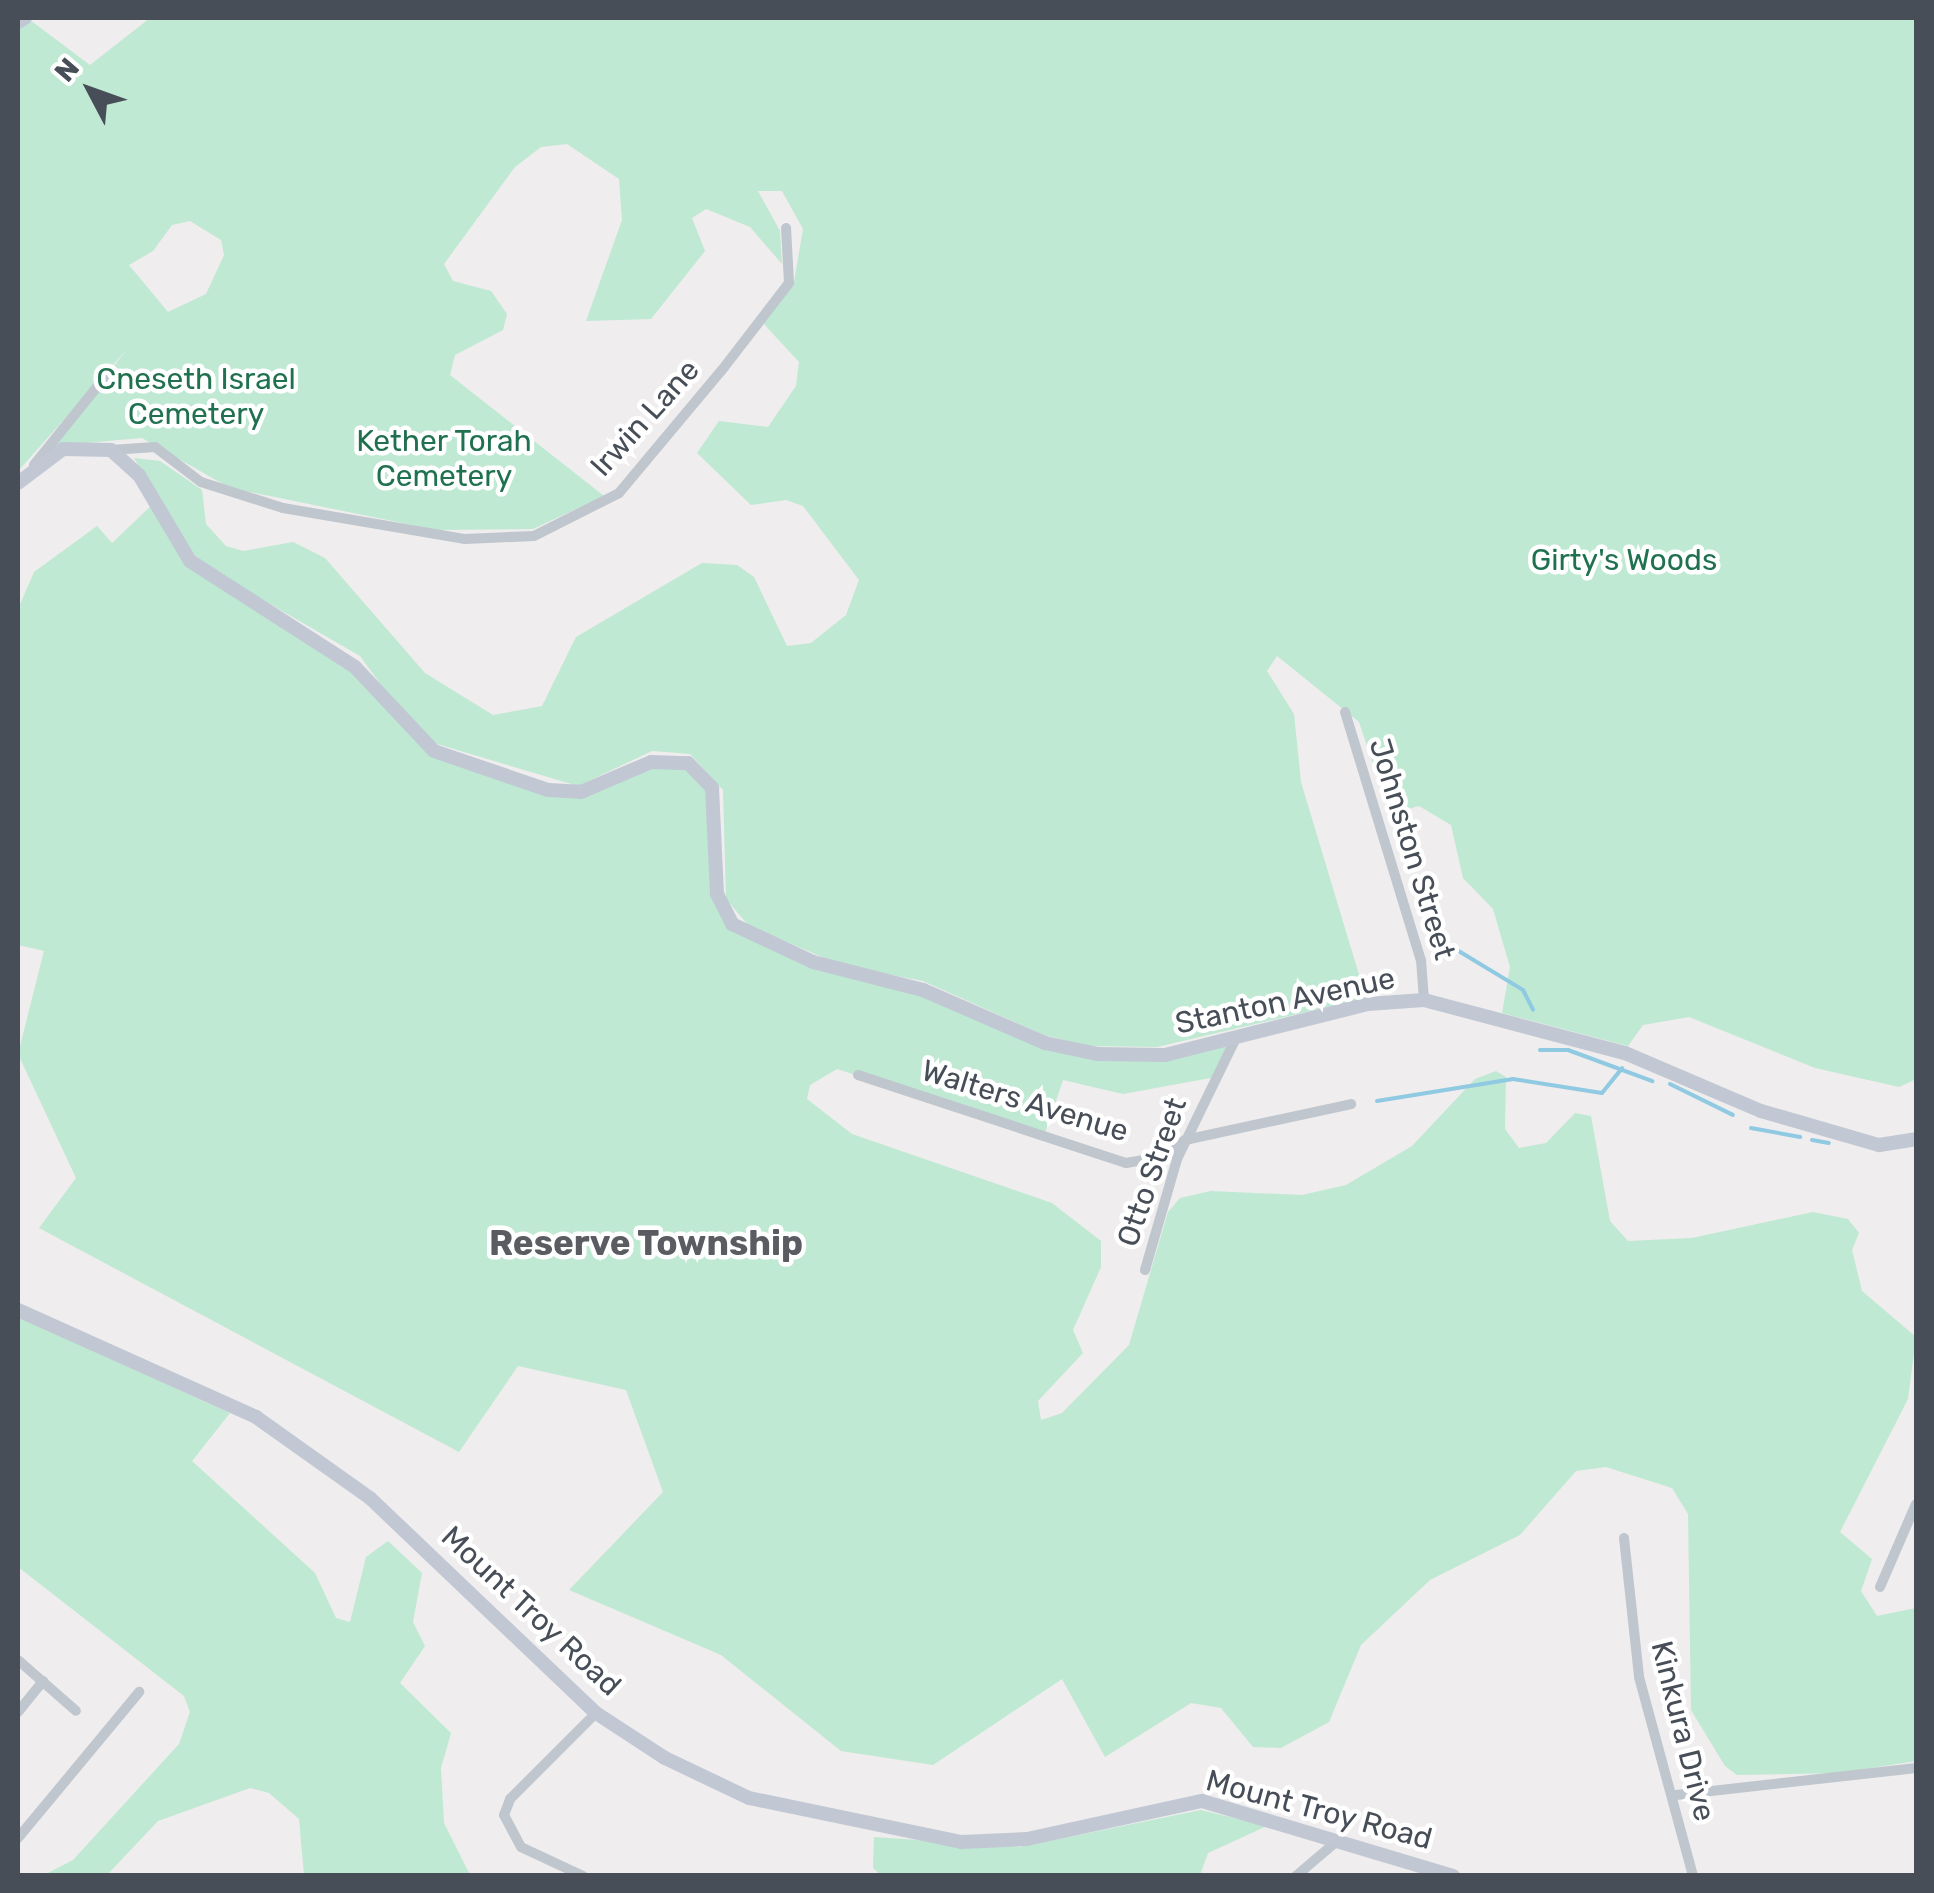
<!DOCTYPE html>
<style>
body{margin:0}
#map{position:relative;width:1934px;height:1893px;overflow:hidden;background:#efeded;font-family:Rubik,sans-serif}
div>[style]{position:absolute}
.green>*{inset:0;background:#bfe9d3}
.stream>*{height:4px;margin:-2px;padding:0 2px;transform-origin:2px;border-radius:2px;background:#90c9e2}
.street>*{height:10px;margin:-5px;padding:0 5px;transform-origin:5px;border-radius:5px;background:#bfc6ce}
.secondary>*{height:14px;margin:-7px;padding:0 7px;transform-origin:7px;border-radius:7px;background:#c1c8d4}
span{translate:-50% -50%;white-space:nowrap;text-align:center;line-height:1.15;-webkit-text-stroke:9px #fff;paint-order:stroke}
.park-label{font-size:30px;color:#207150}
.street-label{font-size:30px;color:#474e58}
.quarter-label{font-size:35px;color:#5a5c61;font-weight:700}
.frame{position:absolute;inset:0;border:20px solid #474e58;pointer-events:none}
.north{position:absolute;left:40px;top:40px;width:100px;height:100px;-webkit-text-stroke:8px #fff;paint-order:stroke;rotate:311deg;font-size:28px;font-weight:700;line-height:40px;text-align:center;color:#474e58}
.north::after{content:'';display:block;margin:auto;width:35px;height:45px;background:#474e58;clip-path:polygon(50% 0,100% 100%,50% 72%,0 100%)}
</style>
<div id="map">
<div class="green">
<div style="clip-path:polygon(evenodd,150px 18px,1916px 18px,1916px 1079px,1899px 1087px,1815px 1068px,1689px 1017px,1643px 1025px,1628px 1046px,1502px 1013px,1510px 967px,1493px 909px,1463px 878px,1451px 825px,1419px 806px,1390px 814px,1359px 722px,1277px 656px,1267px 671px,1294px 714px,1301px 782px,1366px 998px,1157px 1047px,1088px 1046px,1044px 1035px,923px 981px,841px 965px,749px 926px,726px 899px,723px 790px,690px 754px,652px 751px,578px 786px,437px 744px,406px 719px,360px 656px,211px 570px,186px 547px,134px 458px,160px 461px,202px 490px,206px 524px,226px 546px,243px 551px,293px 542px,325px 558px,425px 673px,493px 715px,542px 706px,576px 637px,702px 563px,737px 565px,754px 577px,787px 646px,811px 643px,846px 615px,859px 580px,803px 506px,786px 500px,751px 505px,697px 453px,719px 421px,768px 427px,796px 386px,799px 362px,763px 323px,794px 282px,803px 229px,782px 191px,758px 191px,780px 231px,782px 264px,750px 227px,706px 209px,692px 218px,705px 251px,651px 319px,586px 321px,622px 220px,619px 179px,567px 144px,541px 147px,515px 167px,444px 264px,453px 281px,491px 291px,507px 314px,503px 330px,455px 355px,450px 375px,604px 496px,533px 529px,437px 530px,230px 488px,142px 438px,51px 446px,127px 349px,18px 471px,18px 29px,30px 20px,90px 65px,150px 18px,190px 221px,221px 240px,224px 255px,206px 294px,168px 312px,129px 265px,153px 251px,172px 225px,190px 221px)"></div>
<div style="clip-path:polygon(154px 503px,177px 546px,324px 643px,434px 751px,581px 792px,666px 757px,706px 777px,720px 907px,763px 941px,923px 990px,1045px 1043px,1129px 1056px,1236px 1038px,1216px 1077px,1123px 1094px,1063px 1080px,1044px 1136px,837px 1069px,810px 1085px,807px 1099px,852px 1134px,1052px 1203px,1101px 1241px,1101px 1267px,1073px 1330px,1083px 1353px,1038px 1401px,1041px 1420px,1062px 1413px,1129px 1345px,1168px 1212px,1180px 1198px,1211px 1191px,1302px 1195px,1346px 1185px,1412px 1146px,1475px 1079px,1496px 1071px,1506px 1077px,1505px 1129px,1519px 1148px,1546px 1143px,1575px 1113px,1591px 1116px,1610px 1221px,1628px 1241px,1692px 1238px,1813px 1212px,1848px 1219px,1859px 1233px,1852px 1250px,1862px 1291px,1916px 1337px,1908px 1399px,1840px 1532px,1872px 1559px,1861px 1591px,1877px 1616px,1916px 1608px,1916px 1761px,1839px 1773px,1737px 1775px,1725px 1766px,1691px 1710px,1688px 1514px,1672px 1488px,1606px 1467px,1576px 1471px,1520px 1535px,1430px 1580px,1361px 1645px,1329px 1722px,1281px 1748px,1253px 1747px,1221px 1708px,1191px 1703px,1105px 1757px,1062px 1679px,933px 1765px,841px 1751px,721px 1655px,569px 1590px,663px 1492px,626px 1390px,518px 1366px,459px 1452px,39px 1228px,76px 1178px,18px 1054px,44px 951px,18px 945px,18px 609px,34px 572px,97px 526px,112px 543px)"></div>
<div style="clip-path:polygon(18px 1317px,230px 1413px,192px 1461px,315px 1573px,336px 1618px,350px 1622px,366px 1557px,388px 1541px,422px 1573px,413px 1622px,425px 1646px,400px 1683px,451px 1733px,441px 1768px,444px 1823px,470px 1875px,304px 1875px,299px 1819px,269px 1793px,250px 1788px,158px 1821px,107px 1875px,44px 1875px,73px 1860px,179px 1744px,190px 1712px,184px 1696px,18px 1567px)"></div>
<div style="clip-path:polygon(1201px 1810px,1267px 1826px,1208px 1853px,1200px 1875px,882px 1876px,873px 1868px,874px 1837px,1020px 1847px)"></div>
</div>
<div class="stream">
<div style="left:1457px;top:950px;width:77px;rotate:31.2deg"></div>
<div style="left:1523px;top:990px;width:22px;rotate:63deg"></div>
<div style="left:1540px;top:1050px;width:28px"></div>
<div style="left:1568px;top:1050px;width:90px;rotate:20.3deg"></div>
<div style="left:1670px;top:1084px;width:70px;rotate:26.2deg"></div>
<div style="left:1377px;top:1101px;width:138px;rotate:-9.2deg"></div>
<div style="left:1513px;top:1079px;width:90px;rotate:8.9deg"></div>
<div style="left:1602px;top:1093px;width:32px;rotate:-51deg"></div>
<div style="left:1751px;top:1128px;width:50px;rotate:10.4deg"></div>
<div style="left:1812px;top:1140px;width:17px;rotate:10deg"></div>
</div>
<div class="street">
<div style="left:111px;top:450px;width:44px;rotate:-3.9deg"></div>
<div style="left:155px;top:447px;width:58px;rotate:37.3deg"></div>
<div style="left:201px;top:482px;width:86px;rotate:17.6deg"></div>
<div style="left:283px;top:508px;width:185px;rotate:9.7deg"></div>
<div style="left:465px;top:539px;width:69px;rotate:-2.5deg"></div>
<div style="left:534px;top:536px;width:95px;rotate:-26.8deg"></div>
<div style="left:619px;top:493px;width:160px;rotate:-50.1deg"></div>
<div style="left:722px;top:370px;width:110px;rotate:-52.4deg"></div>
<div style="left:789px;top:283px;width:55px;rotate:-93.1deg"></div>
<div style="left:34px;top:465px;width:119px;rotate:-51.1deg"></div>
<div style="left:1345px;top:712px;width:259px;rotate:73deg"></div>
<div style="left:1421px;top:960px;width:40px;rotate:85.7deg"></div>
<div style="left:858px;top:1075px;width:282px;rotate:18.2deg"></div>
<div style="left:1126px;top:1163px;width:34px;rotate:-10deg"></div>
<div style="left:1159px;top:1157px;width:31px;rotate:-33deg"></div>
<div style="left:1185px;top:1140px;width:170px;rotate:-12.2deg"></div>
<div style="left:1145px;top:1270px;width:116px;rotate:-73.9deg"></div>
<div style="left:1177px;top:1159px;width:135px;rotate:-64deg"></div>
<div style="left:1624px;top:1538px;width:140px;rotate:83.8deg"></div>
<div style="left:1639px;top:1677px;width:206px;rotate:74.8deg"></div>
<div style="left:1880px;top:1587px;width:90px;rotate:-66.6deg"></div>
<div style="left:18px;top:1660px;width:77px;rotate:41.3deg"></div>
<div style="left:18px;top:1712px;width:40px;rotate:-51deg"></div>
<div style="left:1676px;top:1795px;width:242px;rotate:-6.4deg"></div>
<div style="left:18px;top:1838px;width:190px;rotate:-50.3deg"></div>
<div style="left:583px;top:1876px;width:68px;rotate:-154.9deg"></div>
<div style="left:521px;top:1847px;width:36px;rotate:-118deg"></div>
<div style="left:504px;top:1815px;width:17px;rotate:-69deg"></div>
<div style="left:510px;top:1799px;width:122px;rotate:-45deg"></div>
<div style="left:1296px;top:1876px;width:52px;rotate:-40.4deg"></div>
</div>
<div class="secondary">
<div style="left:18px;top:22px;width:8px;rotate:-30deg"></div>
<div style="left:18px;top:483px;width:56px;rotate:-37.1deg"></div>
<div style="left:63px;top:449px;width:48px;rotate:1.2deg"></div>
<div style="left:111px;top:450px;width:38px;rotate:42deg"></div>
<div style="left:139px;top:475px;width:100px;rotate:59.3deg"></div>
<div style="left:190px;top:561px;width:196px;rotate:32.7deg"></div>
<div style="left:355px;top:667px;width:115px;rotate:46.8deg"></div>
<div style="left:434px;top:751px;width:120px;rotate:18.9deg"></div>
<div style="left:548px;top:790px;width:33px;rotate:3deg"></div>
<div style="left:581px;top:792px;width:76px;rotate:-23.2deg"></div>
<div style="left:651px;top:762px;width:37px;rotate:2deg"></div>
<div style="left:688px;top:763px;width:35px;rotate:46deg"></div>
<div style="left:712px;top:788px;width:106px;rotate:87.3deg"></div>
<div style="left:717px;top:894px;width:34px;rotate:63deg"></div>
<div style="left:732px;top:924px;width:89px;rotate:25.1deg"></div>
<div style="left:813px;top:962px;width:114px;rotate:14.3deg"></div>
<div style="left:923px;top:990px;width:133px;rotate:23.5deg"></div>
<div style="left:1045px;top:1043px;width:53px;rotate:11.9deg"></div>
<div style="left:1097px;top:1054px;width:68px;rotate:0.8deg"></div>
<div style="left:1165px;top:1055px;width:209px;rotate:-14.1deg"></div>
<div style="left:1368px;top:1004px;width:56px;rotate:-4.1deg"></div>
<div style="left:1424px;top:1000px;width:208px;rotate:14.8deg"></div>
<div style="left:1625px;top:1053px;width:148px;rotate:23.1deg"></div>
<div style="left:1761px;top:1111px;width:123px;rotate:16.1deg"></div>
<div style="left:1879px;top:1145px;width:37px;rotate:-9deg"></div>
<div style="left:18px;top:1310px;width:261px;rotate:24.2deg"></div>
<div style="left:256px;top:1417px;width:140px;rotate:35.4deg"></div>
<div style="left:370px;top:1498px;width:312px;rotate:43.6deg"></div>
<div style="left:596px;top:1713px;width:82px;rotate:33.1deg"></div>
<div style="left:665px;top:1758px;width:93px;rotate:25.5deg"></div>
<div style="left:749px;top:1798px;width:217px;rotate:11.7deg"></div>
<div style="left:961px;top:1842px;width:66px;rotate:-2.6deg"></div>
<div style="left:1027px;top:1839px;width:179px;rotate:-12.3deg"></div>
<div style="left:1202px;top:1801px;width:262px;rotate:16.6deg"></div>
</div>
<div class="park-label">
<span style="left:196px;top:396px">Cneseth Israel<br>Cemetery</span>
<span style="left:444px;top:458px">Kether Torah<br>Cemetery</span>
<span style="left:1624px;top:560px">Girty's Woods</span>
</div>
<div class="street-label">
<span style="left:645px;top:418px;rotate:-48deg">Irwin Lane</span>
<span style="left:1412px;top:849px;rotate:73deg">Johnston Street</span>
<span style="left:1285px;top:1001px;rotate:-12deg">Stanton Avenue</span>
<span style="left:1025px;top:1101px;rotate:17deg">Walters Avenue</span>
<span style="left:1152px;top:1172px;rotate:-71deg">Otto Street</span>
<span style="left:531px;top:1611px;rotate:43deg">Mount Troy Road</span>
<span style="left:1683px;top:1731px;rotate:76deg">Kinkura Drive</span>
<span style="left:1319px;top:1810px;rotate:15deg">Mount Troy Road</span>
</div>
<div class="quarter-label">
<span style="left:646px;top:1243px">Reserve Township</span>
</div>
<div class="frame"></div>
<div class="north">N</div>
</div>
